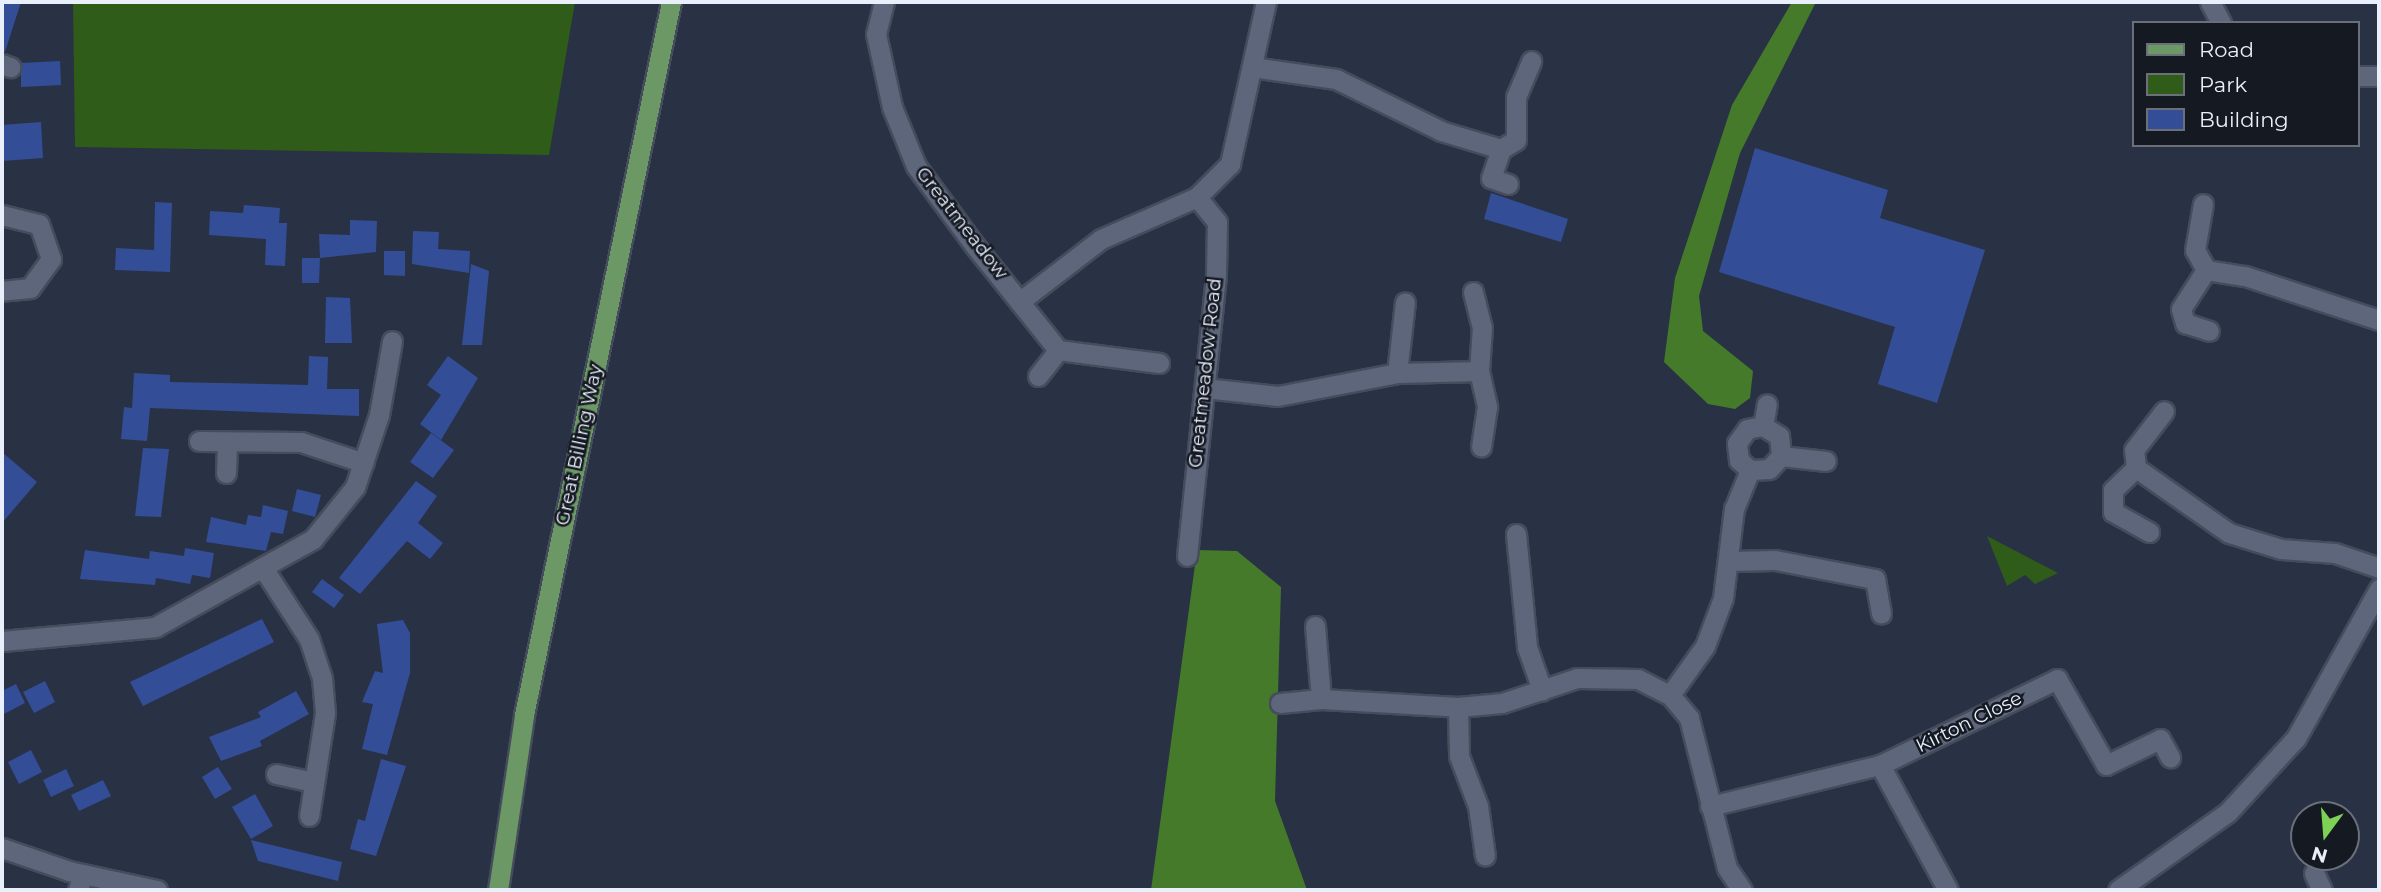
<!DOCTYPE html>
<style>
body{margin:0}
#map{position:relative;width:2381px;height:892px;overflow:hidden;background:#293144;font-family:Montserrat,sans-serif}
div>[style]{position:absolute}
.green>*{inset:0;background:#2f5c18}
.forest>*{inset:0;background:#457a2b}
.building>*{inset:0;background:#334e97}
.roads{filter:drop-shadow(2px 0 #454c5c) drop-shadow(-2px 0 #454c5c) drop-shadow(0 2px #454c5c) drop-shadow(0 -2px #454c5c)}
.minor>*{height:19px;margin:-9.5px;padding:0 9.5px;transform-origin:9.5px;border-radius:9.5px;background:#5d667b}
.tertiary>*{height:19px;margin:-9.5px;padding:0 9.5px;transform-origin:9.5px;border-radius:9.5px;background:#5d667b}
.primary>*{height:19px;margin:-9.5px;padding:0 9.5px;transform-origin:9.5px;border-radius:9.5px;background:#6b9864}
span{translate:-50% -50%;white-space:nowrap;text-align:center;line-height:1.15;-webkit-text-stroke:5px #151922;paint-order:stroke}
.street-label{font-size:19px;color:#e9effb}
.frame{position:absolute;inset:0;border:4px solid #e9effb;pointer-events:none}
.legend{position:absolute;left:2132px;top:21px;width:228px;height:126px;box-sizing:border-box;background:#151922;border:2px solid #6a6f79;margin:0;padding:9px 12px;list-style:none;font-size:21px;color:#e9effb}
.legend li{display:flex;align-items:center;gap:14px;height:35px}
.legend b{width:35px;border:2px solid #6a6f79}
.north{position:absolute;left:2290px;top:801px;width:70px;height:70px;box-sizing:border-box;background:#151922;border:2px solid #6a6f79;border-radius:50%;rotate:196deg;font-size:19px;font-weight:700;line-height:28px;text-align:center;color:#e9effb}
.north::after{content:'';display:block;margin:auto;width:24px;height:32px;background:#7dd154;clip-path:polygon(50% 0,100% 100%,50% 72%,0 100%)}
</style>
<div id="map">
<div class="green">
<div style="clip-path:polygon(73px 2px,575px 2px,549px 155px,75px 147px)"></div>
<div style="clip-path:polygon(1987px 536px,2058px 573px,2035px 584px,2025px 575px,2007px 586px)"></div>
</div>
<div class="forest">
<div style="clip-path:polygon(1792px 2px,1816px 2px,1740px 153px,1699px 296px,1703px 331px,1753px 371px,1750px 398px,1735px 409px,1708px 404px,1664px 362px,1675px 278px,1732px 105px)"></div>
<div style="clip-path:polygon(1197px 550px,1237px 551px,1281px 587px,1275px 801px,1307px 890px,1151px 890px)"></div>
</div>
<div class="building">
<div style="clip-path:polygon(2px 2px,21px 2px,5px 52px,2px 51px)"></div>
<div style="clip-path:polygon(60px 61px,61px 85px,21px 87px,21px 63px)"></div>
<div style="clip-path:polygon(41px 122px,43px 158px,2px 161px,2px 125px)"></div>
<div style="clip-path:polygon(1755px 148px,1888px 190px,1880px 218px,1985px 250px,1937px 403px,1878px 384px,1895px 327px,1719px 272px)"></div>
<div style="clip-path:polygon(1491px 193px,1568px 219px,1561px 242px,1484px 219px)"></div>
<div style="clip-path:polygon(155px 202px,172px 203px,170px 272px,115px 270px,116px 248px,154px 250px)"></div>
<div style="clip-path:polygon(244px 205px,280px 208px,279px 223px,287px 223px,285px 266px,265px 265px,266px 239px,209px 235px,210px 211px,243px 213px)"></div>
<div style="clip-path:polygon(350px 220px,377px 221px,376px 252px,320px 258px,319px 234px,350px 235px)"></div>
<div style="clip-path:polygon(413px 231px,439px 232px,438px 249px,470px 251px,469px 273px,412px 264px)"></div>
<div style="clip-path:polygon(384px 251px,405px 251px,405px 276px,384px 275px)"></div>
<div style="clip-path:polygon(302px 258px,320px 258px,319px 283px,302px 283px)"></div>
<div style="clip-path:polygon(471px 264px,489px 271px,482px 345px,462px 345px)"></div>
<div style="clip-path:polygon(326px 297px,350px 298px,352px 343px,325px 343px)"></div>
<div style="clip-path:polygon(309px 356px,328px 357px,327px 389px,359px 389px,359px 416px,150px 408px,147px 441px,121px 439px,124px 407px,132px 408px,134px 373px,170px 375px,170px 382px,308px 385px)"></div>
<div style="clip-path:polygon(448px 356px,478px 378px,441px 440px,420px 424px,441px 395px,427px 385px)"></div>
<div style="clip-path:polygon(431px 433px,454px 450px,433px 478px,410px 462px)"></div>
<div style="clip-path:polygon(143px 448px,169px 449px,161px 517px,135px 516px)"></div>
<div style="clip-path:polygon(2px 452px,37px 482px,2px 523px)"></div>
<div style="clip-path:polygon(416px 481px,437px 496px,418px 523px,443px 543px,430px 559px,407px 541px,360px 594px,339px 578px)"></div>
<div style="clip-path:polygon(297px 489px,321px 495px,315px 517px,292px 511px)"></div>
<div style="clip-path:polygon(263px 505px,288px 511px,283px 534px,271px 532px,266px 551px,206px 542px,211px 517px,246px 525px,248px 515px,261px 517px)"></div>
<div style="clip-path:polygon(185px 548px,214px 553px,210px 578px,192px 575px,190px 584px,156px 578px,155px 585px,80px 579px,85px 550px,149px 559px,150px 551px,184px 556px)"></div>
<div style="clip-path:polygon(322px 579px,344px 595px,334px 608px,312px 592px)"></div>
<div style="clip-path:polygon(262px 619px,274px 642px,143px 706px,130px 682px)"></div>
<div style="clip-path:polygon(403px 620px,410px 633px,410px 673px,387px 755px,362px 749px,373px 704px,362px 702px,375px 671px,383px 673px,377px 624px)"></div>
<div style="clip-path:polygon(45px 681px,55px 702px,34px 713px,23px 692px)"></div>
<div style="clip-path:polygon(16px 684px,25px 703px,2px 715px,2px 691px)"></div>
<div style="clip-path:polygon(296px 691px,309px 714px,260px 741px,262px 746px,221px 761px,209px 737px,261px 717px,258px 712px)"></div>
<div style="clip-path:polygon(31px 750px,42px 772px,19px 784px,8px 762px)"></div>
<div style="clip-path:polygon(381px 759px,406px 766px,376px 856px,350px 849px,358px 819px,365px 821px)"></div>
<div style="clip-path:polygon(218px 767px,232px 789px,215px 799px,202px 777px)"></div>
<div style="clip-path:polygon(66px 769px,74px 786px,51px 797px,43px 780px)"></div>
<div style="clip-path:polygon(103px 780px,111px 796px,79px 811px,71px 795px)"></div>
<div style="clip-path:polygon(255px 794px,273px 826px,251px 839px,232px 807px)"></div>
<div style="clip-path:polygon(251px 840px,342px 862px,338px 881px,258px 861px)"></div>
</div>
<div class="roads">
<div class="minor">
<div style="left:884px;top:2px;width:33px;rotate:104deg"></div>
<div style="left:876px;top:34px;width:75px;rotate:77.6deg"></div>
<div style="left:892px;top:107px;width:64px;rotate:67.9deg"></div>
<div style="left:916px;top:166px;width:99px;rotate:53.6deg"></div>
<div style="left:975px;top:246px;width:133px;rotate:51.4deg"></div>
<div style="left:1058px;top:350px;width:102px;rotate:7.3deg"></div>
<div style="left:2210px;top:2px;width:24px;rotate:62deg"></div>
<div style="left:2px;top:64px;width:9px;rotate:21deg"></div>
<div style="left:1252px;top:67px;width:85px;rotate:8.1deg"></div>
<div style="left:1336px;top:79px;width:117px;rotate:26.3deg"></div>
<div style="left:1441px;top:131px;width:63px;rotate:16.7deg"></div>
<div style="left:2358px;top:76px;width:21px"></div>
<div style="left:1508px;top:184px;width:18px;rotate:-161deg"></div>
<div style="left:1491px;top:178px;width:31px;rotate:-71deg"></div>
<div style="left:1501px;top:149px;width:17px;rotate:-31deg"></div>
<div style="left:1516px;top:140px;width:43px;rotate:-90deg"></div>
<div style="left:1516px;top:97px;width:39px;rotate:-67deg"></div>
<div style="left:2203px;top:204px;width:47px;rotate:99.9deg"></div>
<div style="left:2195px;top:250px;width:23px;rotate:61deg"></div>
<div style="left:2206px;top:270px;width:46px;rotate:122.7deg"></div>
<div style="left:2181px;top:309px;width:15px;rotate:74deg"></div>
<div style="left:2185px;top:323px;width:25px;rotate:18deg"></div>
<div style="left:2px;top:215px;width:38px;rotate:14deg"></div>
<div style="left:39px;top:224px;width:37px;rotate:71deg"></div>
<div style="left:51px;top:259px;width:36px;rotate:126deg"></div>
<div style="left:30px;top:288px;width:28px;rotate:174deg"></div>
<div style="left:2206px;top:270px;width:39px;rotate:9deg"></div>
<div style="left:2245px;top:276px;width:141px;rotate:18.2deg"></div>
<div style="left:1473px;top:292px;width:36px;rotate:76deg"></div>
<div style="left:1482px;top:327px;width:44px;rotate:93.9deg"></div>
<div style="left:1479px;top:371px;width:37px;rotate:77deg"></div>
<div style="left:1487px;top:407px;width:40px;rotate:98.5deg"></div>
<div style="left:1023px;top:299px;width:98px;rotate:-37.6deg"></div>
<div style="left:1101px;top:239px;width:105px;rotate:-23.6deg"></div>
<div style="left:1197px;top:197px;width:47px;rotate:-45deg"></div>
<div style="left:1230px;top:164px;width:166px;rotate:-77.5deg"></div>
<div style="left:1397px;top:373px;width:71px;rotate:-83.6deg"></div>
<div style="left:1038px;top:376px;width:33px;rotate:-52deg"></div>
<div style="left:1205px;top:388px;width:73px;rotate:6.3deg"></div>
<div style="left:1278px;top:396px;width:121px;rotate:-10.9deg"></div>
<div style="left:1397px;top:373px;width:82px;rotate:-1.4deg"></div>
<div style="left:1763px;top:426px;width:22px;rotate:-80deg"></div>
<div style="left:199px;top:441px;width:102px;rotate:0.6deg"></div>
<div style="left:301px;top:442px;width:66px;rotate:18.4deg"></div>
<div style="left:1781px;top:456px;width:45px;rotate:6.3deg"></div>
<div style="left:2136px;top:468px;width:113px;rotate:35deg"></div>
<div style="left:2229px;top:533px;width:54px;rotate:17.1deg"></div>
<div style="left:2281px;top:549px;width:54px;rotate:4.2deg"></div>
<div style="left:2335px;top:553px;width:46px;rotate:18.8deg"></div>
<div style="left:226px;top:473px;width:31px;rotate:-88deg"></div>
<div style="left:2149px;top:532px;width:41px;rotate:-150.9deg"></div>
<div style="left:2113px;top:512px;width:22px;rotate:-90deg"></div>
<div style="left:2113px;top:490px;width:32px;rotate:-44deg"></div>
<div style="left:2136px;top:468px;width:18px;rotate:-96deg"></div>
<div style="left:2134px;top:450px;width:49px;rotate:-52.4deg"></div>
<div style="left:1516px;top:534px;width:114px;rotate:84.4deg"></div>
<div style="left:1527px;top:647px;width:46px;rotate:70.8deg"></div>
<div style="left:1187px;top:556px;width:283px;rotate:-84.1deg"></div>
<div style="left:1216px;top:274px;width:52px;rotate:-88.9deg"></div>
<div style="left:1217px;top:222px;width:32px;rotate:-129deg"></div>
<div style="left:1731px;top:561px;width:44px;rotate:-1.3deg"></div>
<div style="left:1775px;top:560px;width:102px;rotate:10.8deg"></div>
<div style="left:1875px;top:579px;width:35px;rotate:80deg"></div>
<div style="left:265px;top:571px;width:81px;rotate:57.1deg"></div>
<div style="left:309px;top:639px;width:41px;rotate:71.6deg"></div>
<div style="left:322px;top:678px;width:35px;rotate:85deg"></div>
<div style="left:325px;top:713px;width:104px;rotate:98.8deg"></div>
<div style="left:1315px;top:626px;width:73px;rotate:85.3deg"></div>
<div style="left:2px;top:641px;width:154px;rotate:-5.2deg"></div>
<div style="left:155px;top:627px;width:181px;rotate:-29.1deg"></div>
<div style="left:313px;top:539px;width:67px;rotate:-51.1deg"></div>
<div style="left:355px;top:487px;width:76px;rotate:-71.6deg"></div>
<div style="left:379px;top:415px;width:75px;rotate:-80deg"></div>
<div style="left:1670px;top:695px;width:60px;rotate:-54.5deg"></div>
<div style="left:1705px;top:646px;width:51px;rotate:-69.4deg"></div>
<div style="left:1723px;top:598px;width:90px;rotate:-83deg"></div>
<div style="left:1734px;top:509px;width:42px;rotate:-67.7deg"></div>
<div style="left:1750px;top:470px;width:15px;rotate:-138deg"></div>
<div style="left:1739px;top:460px;width:17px;rotate:-97deg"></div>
<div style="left:1737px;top:443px;width:17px;rotate:-54deg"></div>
<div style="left:1747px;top:429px;width:16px;rotate:-11deg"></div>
<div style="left:1763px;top:426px;width:19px;rotate:32deg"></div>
<div style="left:1779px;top:436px;width:20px;rotate:84deg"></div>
<div style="left:1781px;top:456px;width:18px;rotate:133deg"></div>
<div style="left:1769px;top:469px;width:19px;rotate:177deg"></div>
<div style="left:1280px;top:703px;width:41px;rotate:-5.6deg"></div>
<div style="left:1321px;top:699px;width:137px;rotate:3.3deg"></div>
<div style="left:1458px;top:707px;width:44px;rotate:-5.2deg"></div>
<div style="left:1502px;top:703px;width:79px;rotate:-18.4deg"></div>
<div style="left:1577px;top:678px;width:61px;rotate:0.9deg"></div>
<div style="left:1638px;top:679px;width:36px;rotate:27deg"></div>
<div style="left:1670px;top:695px;width:30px;rotate:50deg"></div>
<div style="left:1689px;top:718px;width:155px;rotate:75.8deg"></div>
<div style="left:1727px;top:868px;width:27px;rotate:56deg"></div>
<div style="left:1458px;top:707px;width:49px;rotate:88.8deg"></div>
<div style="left:1459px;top:756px;width:53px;rotate:69.2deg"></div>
<div style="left:1478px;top:806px;width:50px;rotate:82deg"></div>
<div style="left:1880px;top:765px;width:142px;rotate:61.5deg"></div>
<div style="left:276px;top:774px;width:39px;rotate:12deg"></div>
<div style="left:1710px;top:806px;width:175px;rotate:-13.6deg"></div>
<div style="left:1880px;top:765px;width:197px;rotate:-25.9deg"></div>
<div style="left:2057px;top:679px;width:99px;rotate:60.3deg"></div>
<div style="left:2106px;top:765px;width:60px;rotate:-25.7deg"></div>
<div style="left:2160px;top:739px;width:21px;rotate:61deg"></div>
<div style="left:2314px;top:873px;width:19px;rotate:65deg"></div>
<div style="left:78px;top:890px;width:16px;rotate:-75deg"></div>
</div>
<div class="tertiary">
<div style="left:2px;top:848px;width:71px;rotate:18.9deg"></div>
<div style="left:69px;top:871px;width:90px;rotate:12.2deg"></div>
<div style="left:2118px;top:890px;width:135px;rotate:-35.3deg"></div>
<div style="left:2228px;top:812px;width:100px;rotate:-47.4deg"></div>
<div style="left:2296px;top:738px;width:171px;rotate:-60.9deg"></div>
</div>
<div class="primary">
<div style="left:498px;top:890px;width:177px;rotate:-81.5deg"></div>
<div style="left:524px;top:715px;width:728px;rotate:-78.35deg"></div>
</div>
</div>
<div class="street-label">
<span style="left:962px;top:223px;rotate:52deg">Greatmeadow</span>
<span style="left:1205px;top:373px;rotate:-84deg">Greatmeadow Road</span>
<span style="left:579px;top:445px;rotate:-78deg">Great Billing Way</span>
<span style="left:1969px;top:722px;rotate:-26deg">Kirton Close</span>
</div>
<div class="frame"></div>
<ul class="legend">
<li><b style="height:9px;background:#6b9864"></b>Road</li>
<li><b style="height:19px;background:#2f5c18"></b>Park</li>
<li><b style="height:19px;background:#334e97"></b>Building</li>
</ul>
<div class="north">N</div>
</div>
